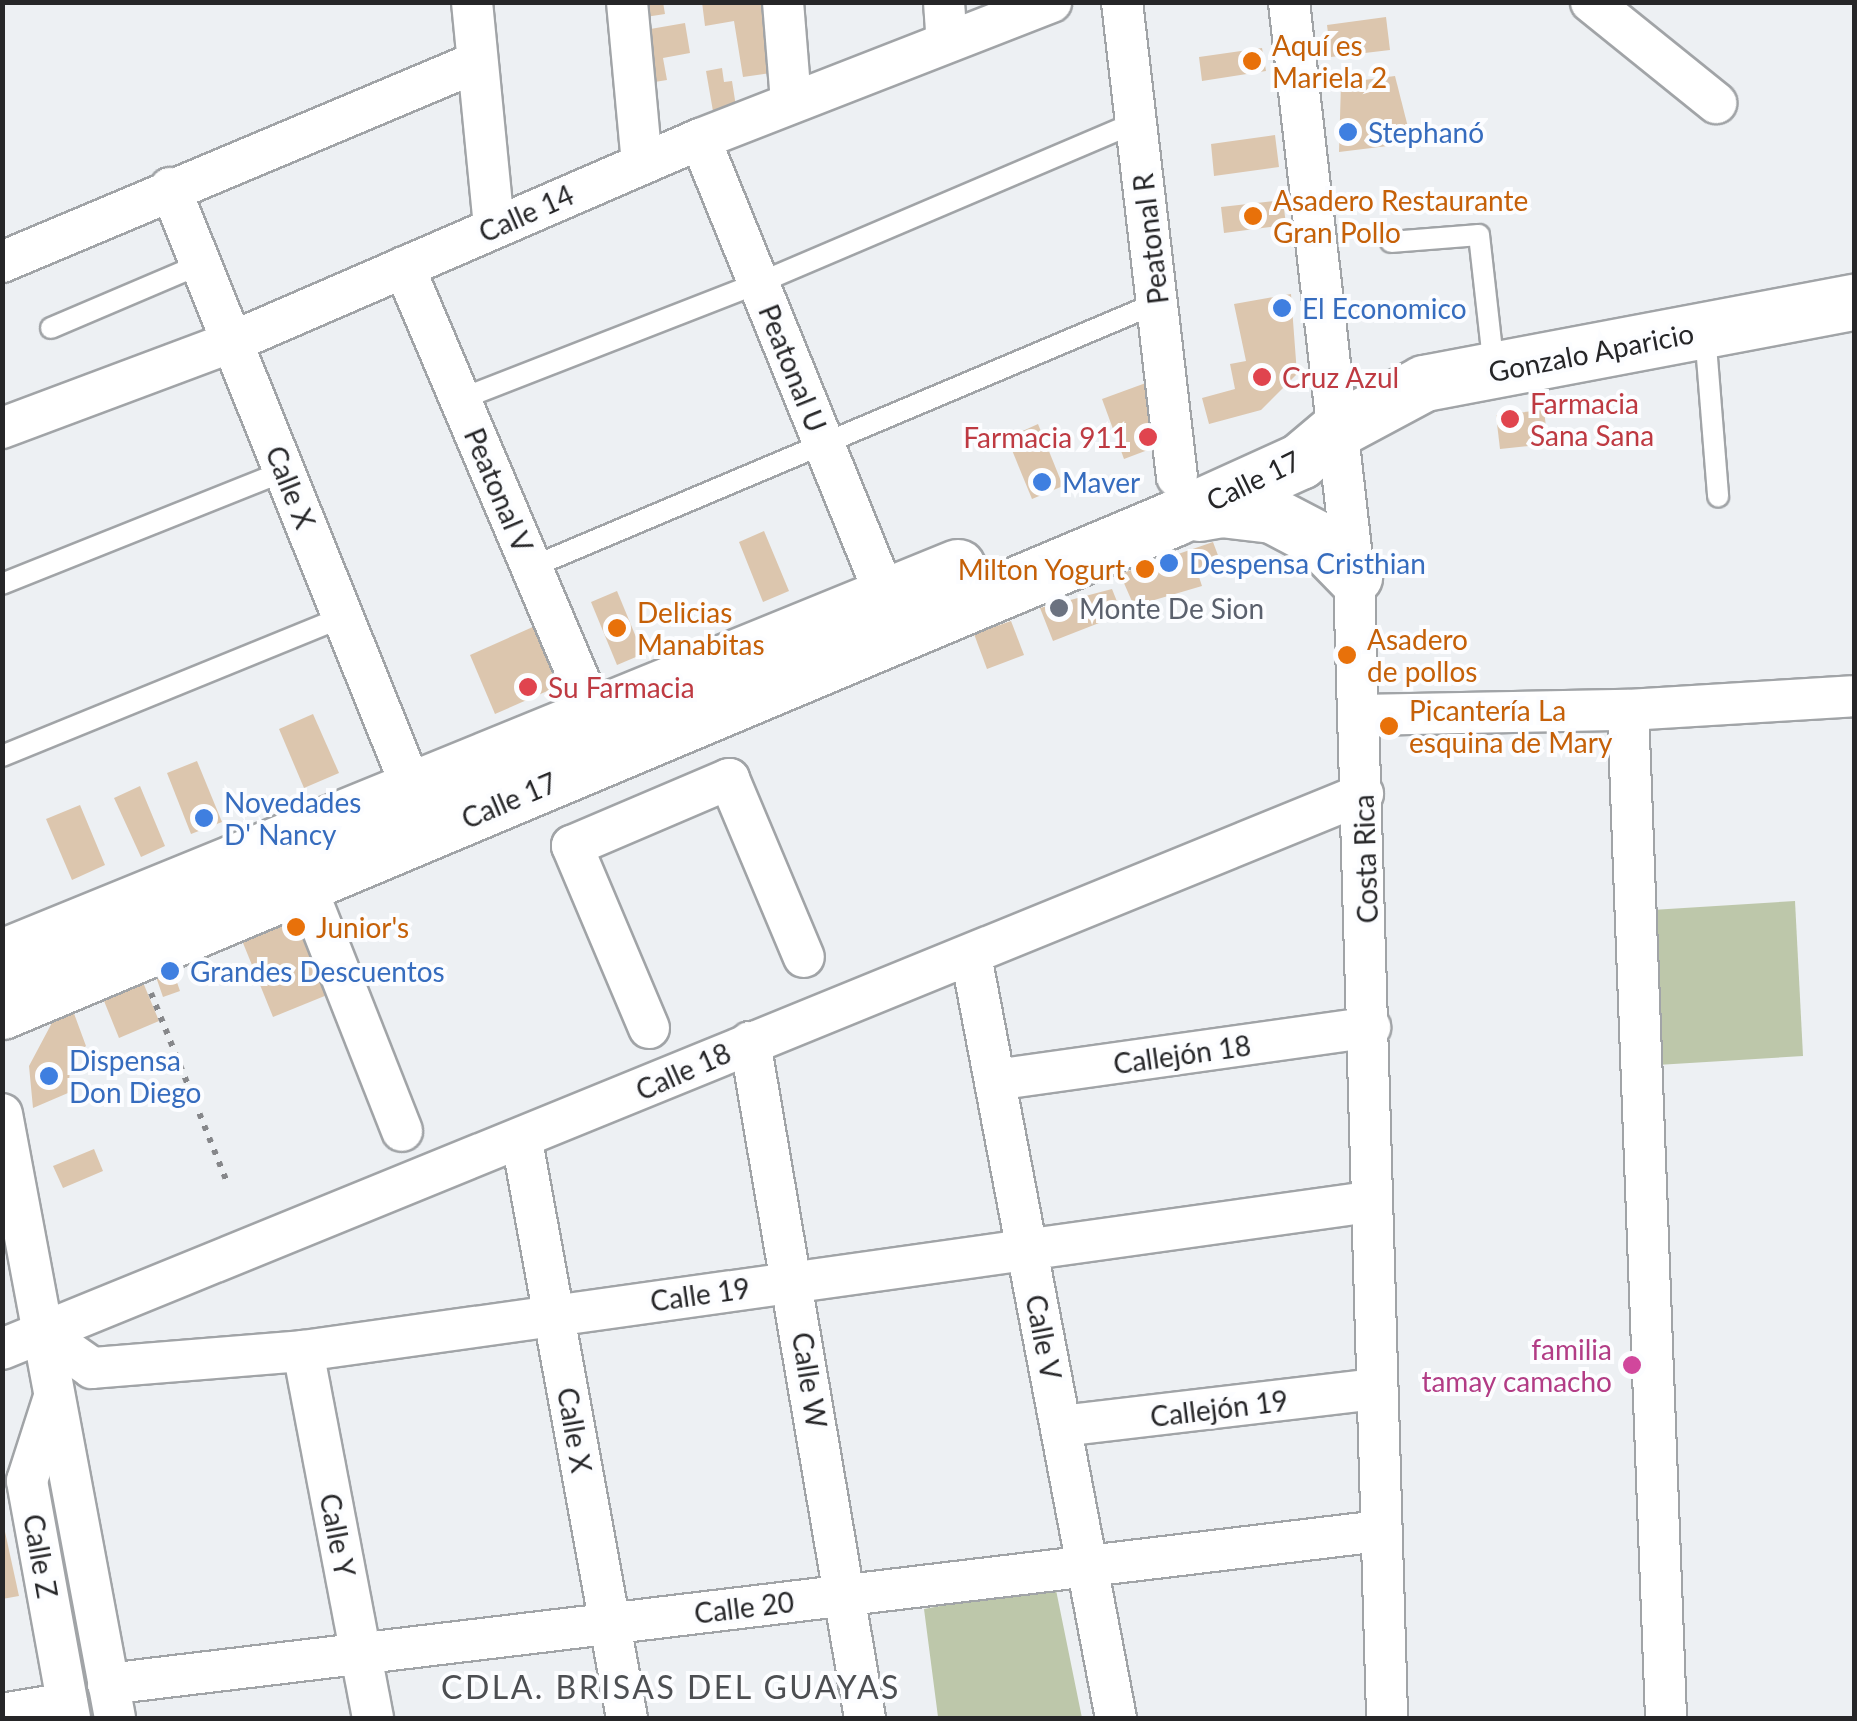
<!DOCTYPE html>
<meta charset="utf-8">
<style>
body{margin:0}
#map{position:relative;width:1857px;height:1721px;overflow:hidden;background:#edf0f3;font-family:Lato,sans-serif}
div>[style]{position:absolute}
.green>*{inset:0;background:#bdc7aa}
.building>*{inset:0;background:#dcc6ae}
.path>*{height:6px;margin-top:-3px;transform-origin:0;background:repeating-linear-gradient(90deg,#86878a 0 5px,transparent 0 13px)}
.roads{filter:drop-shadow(2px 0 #a1a4a7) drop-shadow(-2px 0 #a1a4a7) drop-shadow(0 2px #a1a4a7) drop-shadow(0 -2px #a1a4a7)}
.lane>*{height:20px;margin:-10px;padding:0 10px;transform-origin:10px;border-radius:10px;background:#fff}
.street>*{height:40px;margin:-20px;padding:0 20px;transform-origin:20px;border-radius:20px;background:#fff}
.secondary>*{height:55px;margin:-27.5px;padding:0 27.5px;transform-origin:27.5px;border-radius:27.5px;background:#fff}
.dots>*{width:28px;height:28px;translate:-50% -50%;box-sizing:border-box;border:5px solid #fcfdff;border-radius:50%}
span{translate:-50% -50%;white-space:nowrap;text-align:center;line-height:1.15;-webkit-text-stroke:8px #fcfdff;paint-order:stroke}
.food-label{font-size:28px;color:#c56008}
.left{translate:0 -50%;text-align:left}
.right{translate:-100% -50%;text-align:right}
.shop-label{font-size:28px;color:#366cbe}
.street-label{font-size:28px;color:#262628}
.health-label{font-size:28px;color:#be3a42}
.worship-label{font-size:28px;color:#5b616d}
.hotel-label{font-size:28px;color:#b23c85}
.quarter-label{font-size:32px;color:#4d4f52;letter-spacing:2.5px}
.frame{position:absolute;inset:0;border:5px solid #262628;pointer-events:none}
</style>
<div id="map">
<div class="green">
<div style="clip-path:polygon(1795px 901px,1803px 1056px,1657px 1065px,1652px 910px)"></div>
<div style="clip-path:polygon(1055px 1585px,1082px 1718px,933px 1718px,938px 1717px,924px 1609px)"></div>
</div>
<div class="building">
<div style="clip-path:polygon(636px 2px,663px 2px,665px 14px,639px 18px)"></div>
<div style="clip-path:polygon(702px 2px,767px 2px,778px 72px,743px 77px,734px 21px,705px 26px)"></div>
<div style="clip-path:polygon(1386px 17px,1390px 50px,1331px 57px,1327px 25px)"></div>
<div style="clip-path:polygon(685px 23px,690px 53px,663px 58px,667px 80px,642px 84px,633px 32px)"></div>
<div style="clip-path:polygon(1262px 48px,1266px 71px,1202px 81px,1199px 57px)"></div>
<div style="clip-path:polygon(722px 68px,724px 82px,732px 81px,737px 113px,714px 117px,706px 71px)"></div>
<div style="clip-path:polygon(1395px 76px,1412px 143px,1339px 152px,1341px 83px)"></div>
<div style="clip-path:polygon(1275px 135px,1279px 167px,1214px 176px,1211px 144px)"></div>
<div style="clip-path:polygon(1283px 200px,1286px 225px,1224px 233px,1221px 207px)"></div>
<div style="clip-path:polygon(1291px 294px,1297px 374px,1261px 410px,1209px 424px,1202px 398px,1235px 389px,1230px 364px,1246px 361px,1234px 304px)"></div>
<div style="clip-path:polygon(1154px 380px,1161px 445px,1124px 459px,1102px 399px)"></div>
<div style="clip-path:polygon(1544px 410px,1548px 444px,1500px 449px,1496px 415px)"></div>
<div style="clip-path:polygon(1038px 424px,1063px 486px,1032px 499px,1007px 438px)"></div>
<div style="clip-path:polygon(764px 531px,789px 591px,763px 602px,739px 542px)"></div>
<div style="clip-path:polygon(1213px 542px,1222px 566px,1198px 574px,1202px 586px,1134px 606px,1120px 574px)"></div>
<div style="clip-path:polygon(1112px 589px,1122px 614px,1053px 641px,1040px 608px)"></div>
<div style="clip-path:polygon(617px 591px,643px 654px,617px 665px,591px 602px)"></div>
<div style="clip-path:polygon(1011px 621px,1024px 655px,987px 669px,974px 634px)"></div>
<div style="clip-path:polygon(535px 626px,561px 685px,495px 714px,470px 655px)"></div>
<div style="clip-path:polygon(313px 714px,339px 773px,304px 788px,279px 729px)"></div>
<div style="clip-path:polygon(197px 761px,222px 822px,191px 834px,167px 773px)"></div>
<div style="clip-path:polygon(140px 786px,165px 846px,141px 857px,114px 798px)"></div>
<div style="clip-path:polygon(80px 805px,105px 865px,72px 880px,46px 819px)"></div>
<div style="clip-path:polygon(301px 914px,332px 993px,273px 1017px,241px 938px)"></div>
<div style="clip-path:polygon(172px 968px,180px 991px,163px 997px,155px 974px)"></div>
<div style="clip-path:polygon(140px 975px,159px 1021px,119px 1038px,100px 991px)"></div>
<div style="clip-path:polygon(72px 1008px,86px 1046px,71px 1058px,68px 1093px,33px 1108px,29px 1066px,54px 1019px)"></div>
<div style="clip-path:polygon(94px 1149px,103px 1171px,63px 1188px,53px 1166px)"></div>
<div style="clip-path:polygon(2px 1518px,19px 1596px,2px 1599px)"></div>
</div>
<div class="path">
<div style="left:151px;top:993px;width:207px;rotate:68.1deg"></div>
</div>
<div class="roads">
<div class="lane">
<div style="left:1391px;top:242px;width:88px;rotate:-4.5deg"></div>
<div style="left:1479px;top:235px;width:134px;rotate:83.6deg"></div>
<div style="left:51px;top:328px;width:163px;rotate:-23.1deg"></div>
<div style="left:1705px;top:333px;width:164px;rotate:85.4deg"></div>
<div style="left:461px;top:399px;width:320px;rotate:-21.3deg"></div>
<div style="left:759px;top:283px;width:410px;rotate:-23.1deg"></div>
<div style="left:532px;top:567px;width:678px;rotate:-22.9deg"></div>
<div style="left:2px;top:584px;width:305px;rotate:-21.8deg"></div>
<div style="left:2px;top:756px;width:368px;rotate:-22.2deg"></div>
</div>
<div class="street">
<div style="left:472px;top:2px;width:226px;rotate:84.4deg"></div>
<div style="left:627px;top:2px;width:162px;rotate:84.7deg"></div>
<div style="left:783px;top:2px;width:100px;rotate:85.4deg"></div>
<div style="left:944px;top:2px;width:39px;rotate:86deg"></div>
<div style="left:1122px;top:2px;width:478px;rotate:83.4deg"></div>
<div style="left:1289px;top:2px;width:578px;rotate:83.54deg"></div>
<div style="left:1354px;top:576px;width:1142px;rotate:88.34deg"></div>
<div style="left:1591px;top:2px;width:161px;rotate:38.9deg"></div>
<div style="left:700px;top:139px;width:494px;rotate:67.9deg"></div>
<div style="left:170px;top:188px;width:645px;rotate:68.05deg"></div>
<div style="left:2px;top:262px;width:515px;rotate:-22.83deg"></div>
<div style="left:404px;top:267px;width:486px;rotate:67deg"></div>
<div style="left:2px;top:428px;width:246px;rotate:-20.5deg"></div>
<div style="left:232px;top:342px;width:510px;rotate:-23.45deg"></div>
<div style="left:700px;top:139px;width:377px;rotate:-21.3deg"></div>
<div style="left:1628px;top:710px;width:1009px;rotate:87.84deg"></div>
<div style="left:1360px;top:715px;width:268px;rotate:-1.1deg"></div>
<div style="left:1628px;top:710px;width:226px;rotate:-3.5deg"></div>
<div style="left:306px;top:887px;width:262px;rotate:68.5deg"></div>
<div style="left:971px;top:956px;width:776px;rotate:79.23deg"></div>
<div style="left:649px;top:1028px;width:198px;rotate:-112.9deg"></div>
<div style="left:572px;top:846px;width:171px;rotate:-23.1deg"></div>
<div style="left:729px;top:779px;width:193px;rotate:67.2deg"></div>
<div style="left:750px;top:1042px;width:686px;rotate:80.35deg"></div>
<div style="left:995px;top:1080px;width:379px;rotate:-8deg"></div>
<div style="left:2px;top:1114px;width:614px;rotate:79.4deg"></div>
<div style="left:522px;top:1141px;width:586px;rotate:79.69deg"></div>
<div style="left:42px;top:1333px;width:61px;rotate:35deg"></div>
<div style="left:92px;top:1368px;width:212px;rotate:-4.6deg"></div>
<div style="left:303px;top:1351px;width:1075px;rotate:-7.96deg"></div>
<div style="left:2px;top:1349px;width:1470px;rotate:-22.19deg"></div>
<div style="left:303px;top:1351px;width:374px;rotate:79.2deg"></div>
<div style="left:53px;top:1400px;width:85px;rotate:107.8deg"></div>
<div style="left:27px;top:1481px;width:241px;rotate:79.7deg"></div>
<div style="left:1061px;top:1426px;width:317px;rotate:-6.7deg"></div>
<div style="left:108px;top:1684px;width:1281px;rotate:-6.86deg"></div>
<div style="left:2px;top:1714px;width:66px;rotate:-9.6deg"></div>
</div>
<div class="secondary">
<div style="left:1199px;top:513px;width:22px;rotate:-10deg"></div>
<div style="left:1221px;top:509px;width:51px;rotate:6.7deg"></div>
<div style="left:1272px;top:515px;width:52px;rotate:27.6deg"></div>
<div style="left:1318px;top:539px;width:52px;rotate:45.8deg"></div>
<div style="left:2px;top:957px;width:1032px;rotate:-22.21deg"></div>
<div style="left:2px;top:1011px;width:1269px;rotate:-22.81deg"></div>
<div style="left:1172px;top:519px;width:141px;rotate:-24.4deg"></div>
<div style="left:1300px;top:461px;width:50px;rotate:-40.1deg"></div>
<div style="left:1338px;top:429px;width:98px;rotate:-28.1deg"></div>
<div style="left:1424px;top:383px;width:438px;rotate:-10.7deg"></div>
</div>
</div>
<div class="dots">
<div style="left:1252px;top:61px;background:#e8710a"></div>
<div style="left:1348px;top:132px;background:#3f7fe0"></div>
<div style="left:1253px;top:216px;background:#e8710a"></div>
<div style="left:1282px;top:308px;background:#3f7fe0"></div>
<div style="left:1262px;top:377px;background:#e0444e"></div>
<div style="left:1510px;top:419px;background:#e0444e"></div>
<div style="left:1148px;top:437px;background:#e0444e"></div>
<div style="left:1042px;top:482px;background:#3f7fe0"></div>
<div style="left:1169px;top:563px;background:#3f7fe0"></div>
<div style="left:1145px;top:569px;background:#e8710a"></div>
<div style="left:1059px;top:608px;background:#6b7280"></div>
<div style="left:617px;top:628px;background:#e8710a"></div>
<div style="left:1347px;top:655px;background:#e8710a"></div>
<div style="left:528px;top:687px;background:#e0444e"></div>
<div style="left:1389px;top:726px;background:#e8710a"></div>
<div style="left:204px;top:818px;background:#3f7fe0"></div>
<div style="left:296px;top:927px;background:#e8710a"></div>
<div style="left:170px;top:971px;background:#3f7fe0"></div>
<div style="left:49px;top:1076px;background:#3f7fe0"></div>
<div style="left:1632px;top:1365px;background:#d1479c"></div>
</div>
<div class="food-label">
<span class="left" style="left:1272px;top:61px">Aquí es<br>Mariela 2</span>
<span class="left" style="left:1273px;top:216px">Asadero Restaurante<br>Gran Pollo</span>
<span class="right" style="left:1125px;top:569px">Milton Yogurt</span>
<span class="left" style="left:637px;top:628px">Delicias<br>Manabitas</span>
<span class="left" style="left:1367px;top:655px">Asadero<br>de pollos</span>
<span class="left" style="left:1409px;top:726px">Picantería La<br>esquina de Mary</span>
<span class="left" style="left:316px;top:927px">Junior's</span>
</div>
<div class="shop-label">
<span class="left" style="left:1368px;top:132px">Stephanó</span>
<span class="left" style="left:1302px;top:308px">El Economico</span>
<span class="left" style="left:1062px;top:482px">Maver</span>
<span class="left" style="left:1189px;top:563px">Despensa Cristhian</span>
<span class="left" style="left:224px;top:818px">Novedades<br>D' Nancy</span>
<span class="left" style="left:190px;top:971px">Grandes Descuentos</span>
<span class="left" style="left:69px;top:1076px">Dispensa<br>Don Diego</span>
</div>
<div class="street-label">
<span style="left:526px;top:213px;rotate:-24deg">Calle 14</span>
<span style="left:1150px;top:239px;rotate:-97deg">Peatonal R</span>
<span style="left:1591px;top:352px;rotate:-11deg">Gonzalo Aparicio</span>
<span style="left:793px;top:368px;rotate:68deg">Peatonal U</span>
<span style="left:1253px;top:480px;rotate:-26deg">Calle 17</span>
<span style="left:291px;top:487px;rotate:68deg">Calle X</span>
<span style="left:499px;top:490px;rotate:67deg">Peatonal V</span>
<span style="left:509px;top:800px;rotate:-23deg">Calle 17</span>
<span style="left:1365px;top:859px;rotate:-92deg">Costa Rica</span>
<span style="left:1182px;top:1054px;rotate:-8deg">Callejón 18</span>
<span style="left:683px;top:1071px;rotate:-24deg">Calle 18</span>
<span style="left:700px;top:1294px;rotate:-8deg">Calle 19</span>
<span style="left:1044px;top:1337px;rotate:79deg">Calle V</span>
<span style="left:810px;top:1380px;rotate:81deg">Calle W</span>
<span style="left:1219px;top:1408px;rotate:-7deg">Callejón 19</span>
<span style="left:575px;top:1430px;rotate:80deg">Calle X</span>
<span style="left:338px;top:1535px;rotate:79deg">Calle Y</span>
<span style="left:41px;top:1556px;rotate:80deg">Calle Z</span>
<span style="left:744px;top:1607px;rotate:-7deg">Calle 20</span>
</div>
<div class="health-label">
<span class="left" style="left:1282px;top:377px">Cruz Azul</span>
<span class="left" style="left:1530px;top:419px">Farmacia<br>Sana Sana</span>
<span class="right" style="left:1128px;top:437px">Farmacia 911</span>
<span class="left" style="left:548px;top:687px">Su Farmacia</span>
</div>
<div class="worship-label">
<span class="left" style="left:1079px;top:608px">Monte De Sion</span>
</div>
<div class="hotel-label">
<span class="right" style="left:1612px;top:1365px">familia<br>tamay camacho</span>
</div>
<div class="quarter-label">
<span style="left:671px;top:1687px">CDLA. BRISAS DEL GUAYAS</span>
</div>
<div class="frame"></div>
</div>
